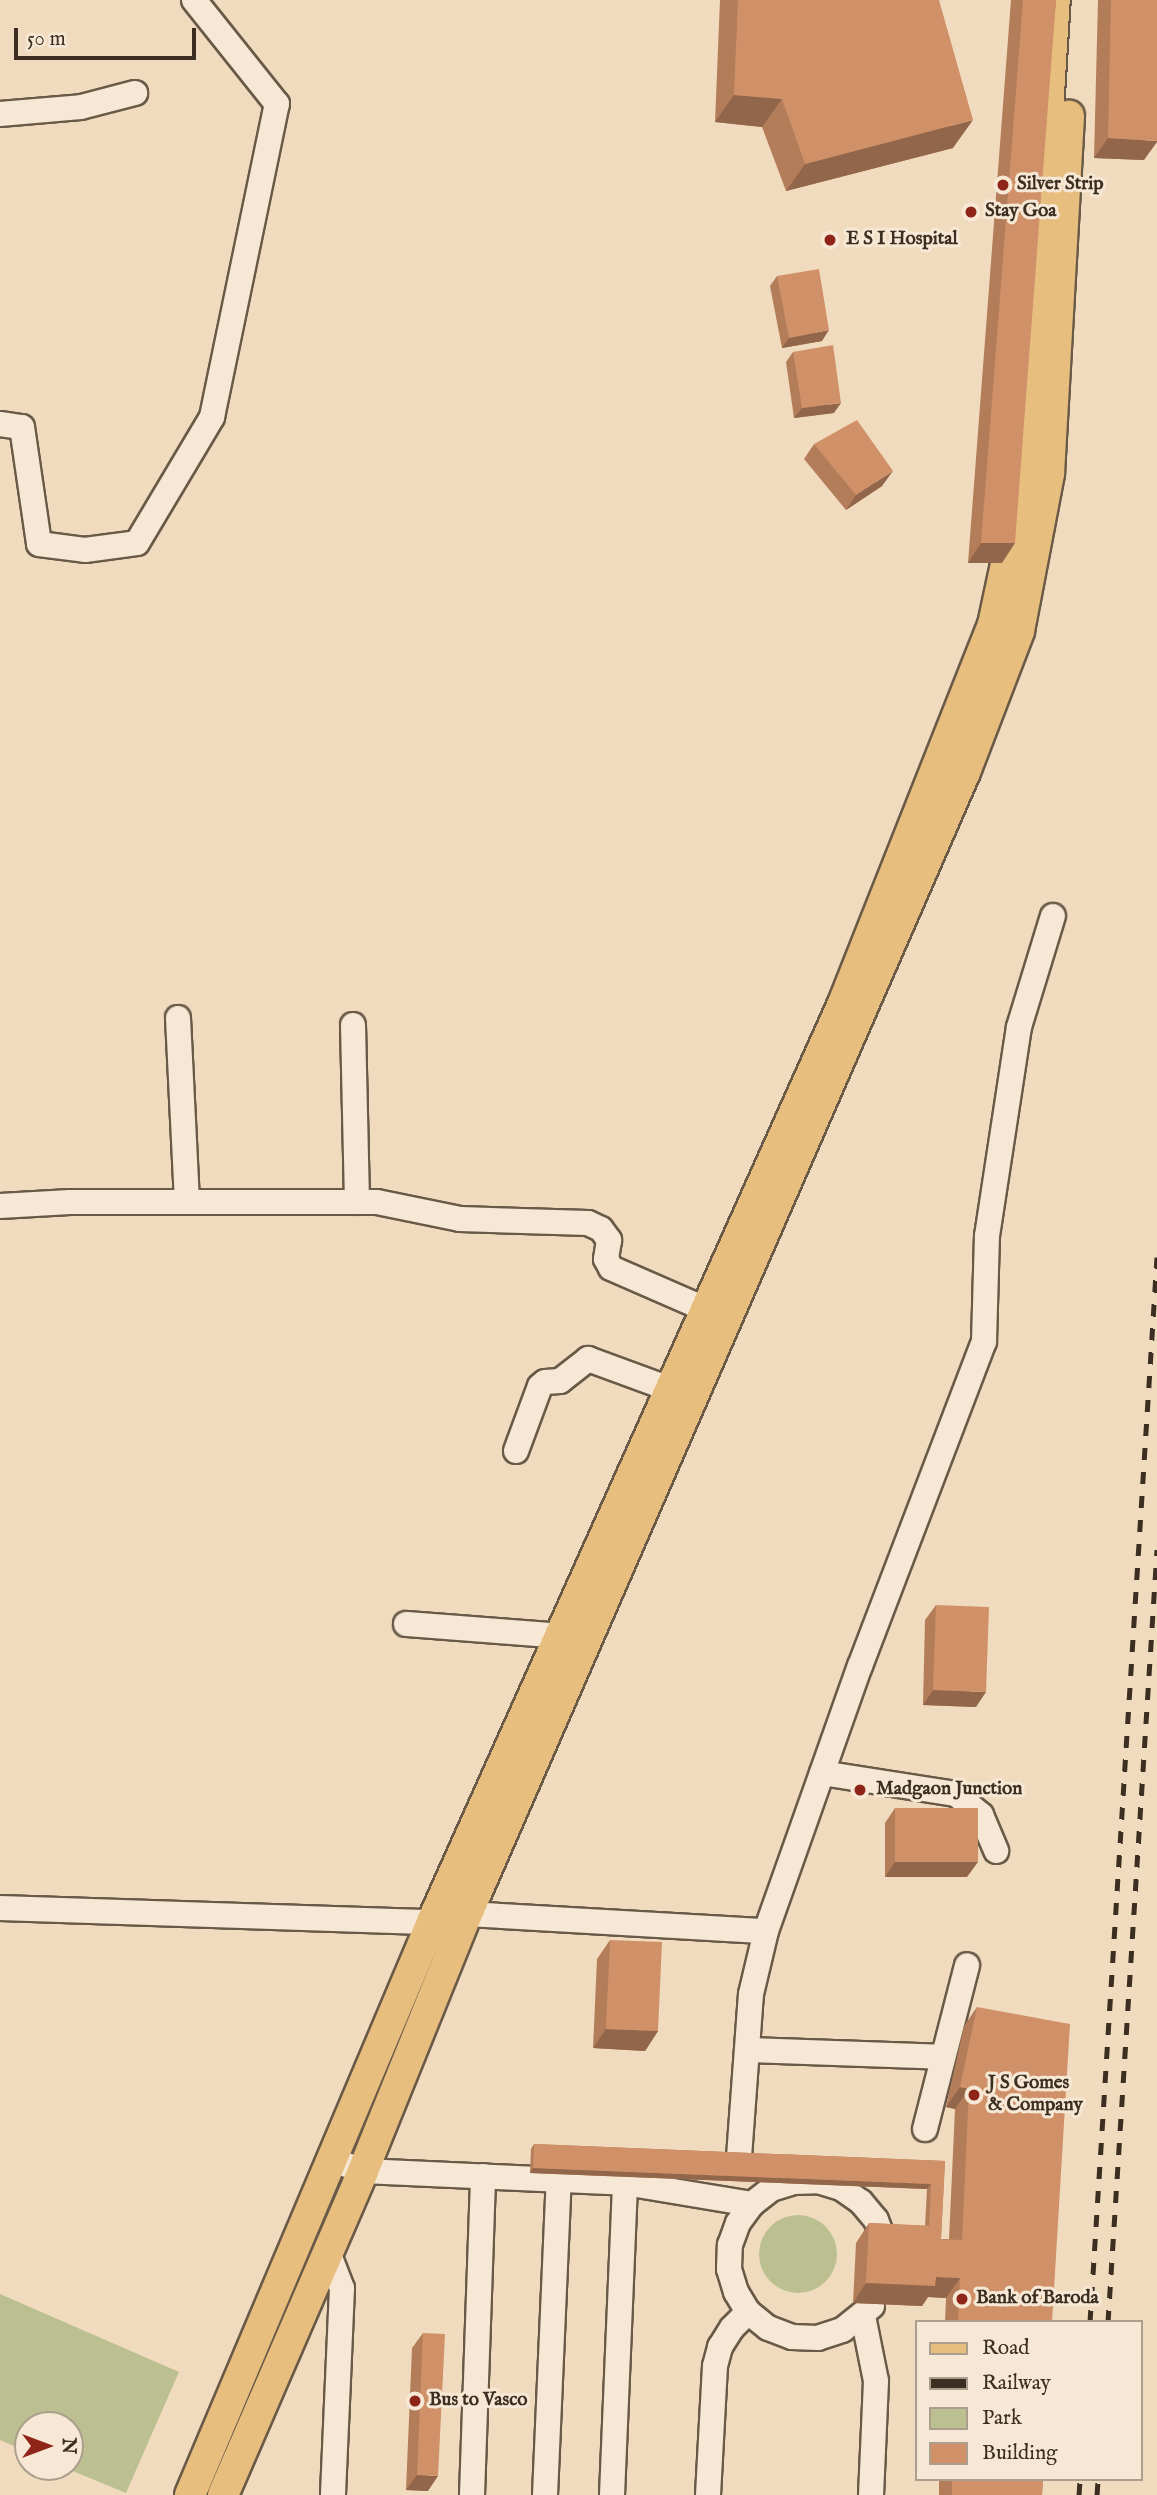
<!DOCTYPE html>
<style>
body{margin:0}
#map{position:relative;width:1157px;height:2495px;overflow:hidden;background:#f1dbbe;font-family:"IM FELL English",serif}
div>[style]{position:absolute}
.green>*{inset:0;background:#bcc090}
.round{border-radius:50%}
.roads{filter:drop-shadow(2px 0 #695a48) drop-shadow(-2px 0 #695a48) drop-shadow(0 2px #695a48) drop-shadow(0 -2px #695a48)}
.minor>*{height:24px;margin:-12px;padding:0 12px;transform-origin:12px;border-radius:12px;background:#f6e8d5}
.major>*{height:30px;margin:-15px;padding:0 15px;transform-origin:15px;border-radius:15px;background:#e8be7f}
.rail>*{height:5px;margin-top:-2.5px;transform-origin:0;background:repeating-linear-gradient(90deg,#3c2f21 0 12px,transparent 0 24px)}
.wall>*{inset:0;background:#b37d5a}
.shaded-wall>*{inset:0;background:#92664a}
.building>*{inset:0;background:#d09169}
.dots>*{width:19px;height:19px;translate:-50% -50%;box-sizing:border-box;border:4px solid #f6e8d5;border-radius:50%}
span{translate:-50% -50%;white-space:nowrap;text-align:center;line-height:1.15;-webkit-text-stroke:6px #f6e8d5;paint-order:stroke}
.poi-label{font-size:19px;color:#3c2f21;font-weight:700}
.left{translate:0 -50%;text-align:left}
.legend{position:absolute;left:915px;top:2320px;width:228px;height:161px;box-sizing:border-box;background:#f6e8d5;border:2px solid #ac9e8d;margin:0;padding:9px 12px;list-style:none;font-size:21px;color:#3c2f21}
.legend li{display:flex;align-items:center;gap:14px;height:35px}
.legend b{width:35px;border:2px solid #ac9e8d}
.north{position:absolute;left:14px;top:2411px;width:70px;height:70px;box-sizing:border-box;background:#f6e8d5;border:2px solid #ac9e8d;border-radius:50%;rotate:90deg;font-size:19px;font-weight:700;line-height:28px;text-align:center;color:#3c2f21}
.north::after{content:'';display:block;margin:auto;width:24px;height:32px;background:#8f2418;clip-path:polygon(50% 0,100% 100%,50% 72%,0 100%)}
.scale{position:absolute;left:14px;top:28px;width:182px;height:32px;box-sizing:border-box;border:4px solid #3c2f21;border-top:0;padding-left:9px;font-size:21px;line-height:24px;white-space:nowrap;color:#3c2f21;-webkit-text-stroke:5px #f6e8d5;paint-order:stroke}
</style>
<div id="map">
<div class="green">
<div class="round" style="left:759px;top:2215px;width:78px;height:78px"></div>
<div style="clip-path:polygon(0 2294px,179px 2372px,126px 2493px,63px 2467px,70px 2467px,70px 2425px,28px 2425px,28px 2452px,0 2440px)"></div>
</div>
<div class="roads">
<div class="minor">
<div style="left:0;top:114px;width:81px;rotate:-4.9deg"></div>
<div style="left:81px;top:107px;width:56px;rotate:-14.5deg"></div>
<div style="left:0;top:424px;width:22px;rotate:8deg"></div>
<div style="left:22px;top:427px;width:118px;rotate:81.7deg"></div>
<div style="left:39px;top:544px;width:46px;rotate:7.4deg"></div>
<div style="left:85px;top:550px;width:52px;rotate:-7.7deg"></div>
<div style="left:137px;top:543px;width:147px;rotate:-59.2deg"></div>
<div style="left:212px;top:417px;width:320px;rotate:-78.3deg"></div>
<div style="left:277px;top:104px;width:133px;rotate:-128.6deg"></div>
<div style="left:178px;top:1018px;width:183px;rotate:87.2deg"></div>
<div style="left:353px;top:1025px;width:177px;rotate:88.7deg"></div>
<div style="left:0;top:1206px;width:70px;rotate:-3.3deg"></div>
<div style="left:70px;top:1202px;width:307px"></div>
<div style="left:377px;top:1202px;width:85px;rotate:11.6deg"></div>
<div style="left:460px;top:1219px;width:128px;rotate:1.8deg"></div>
<div style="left:588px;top:1223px;width:14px;rotate:25deg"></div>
<div style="left:601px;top:1229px;width:14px;rotate:54deg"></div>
<div style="left:609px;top:1240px;width:19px;rotate:99deg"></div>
<div style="left:606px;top:1259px;width:10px;rotate:61deg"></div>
<div style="left:611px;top:1268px;width:103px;rotate:23.6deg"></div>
<div style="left:516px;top:1451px;width:69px;rotate:-69.7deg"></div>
<div style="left:540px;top:1386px;width:6px;rotate:-39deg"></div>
<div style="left:545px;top:1382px;width:15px;rotate:-4deg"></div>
<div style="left:560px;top:1381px;width:36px;rotate:-38deg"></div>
<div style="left:588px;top:1359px;width:87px;rotate:20.1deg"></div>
<div style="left:406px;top:1624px;width:155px;rotate:4.4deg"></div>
<div style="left:822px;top:1773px;width:136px;rotate:8.9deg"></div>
<div style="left:956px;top:1794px;width:33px;rotate:40deg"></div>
<div style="left:981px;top:1815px;width:39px;rotate:67deg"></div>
<div style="left:0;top:1908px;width:432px;rotate:1.9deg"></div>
<div style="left:432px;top:1922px;width:36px;rotate:-13deg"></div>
<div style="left:467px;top:1914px;width:299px;rotate:3.3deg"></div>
<div style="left:747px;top:2050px;width:196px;rotate:2deg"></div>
<div style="left:925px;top:2129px;width:169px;rotate:-75.6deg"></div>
<div style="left:739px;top:2157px;width:163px;rotate:-85.8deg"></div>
<div style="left:751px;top:1994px;width:65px;rotate:-76.6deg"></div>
<div style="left:766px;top:1931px;width:281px;rotate:-70.5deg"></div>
<div style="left:860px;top:1666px;width:347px;rotate:-69.1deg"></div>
<div style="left:984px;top:1342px;width:106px;rotate:-88.4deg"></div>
<div style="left:987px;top:1236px;width:211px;rotate:-81.3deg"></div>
<div style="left:1019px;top:1027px;width:116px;rotate:-73deg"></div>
<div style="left:333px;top:2160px;width:32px;rotate:20deg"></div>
<div style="left:363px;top:2171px;width:262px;rotate:2.6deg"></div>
<div style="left:625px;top:2183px;width:129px;rotate:9.4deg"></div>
<div style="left:328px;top:2252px;width:39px;rotate:69deg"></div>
<div style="left:342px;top:2288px;width:207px;rotate:92.5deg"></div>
<div style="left:872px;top:2306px;width:38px;rotate:141deg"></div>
<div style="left:842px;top:2330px;width:25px;rotate:162deg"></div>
<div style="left:818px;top:2338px;width:26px;rotate:-178deg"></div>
<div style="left:792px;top:2337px;width:26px;rotate:-159deg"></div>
<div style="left:768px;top:2328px;width:26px;rotate:-141deg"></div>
<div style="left:748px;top:2312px;width:23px;rotate:-121deg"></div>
<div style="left:736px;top:2292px;width:24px;rotate:-107deg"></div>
<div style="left:729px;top:2269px;width:24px;rotate:-88deg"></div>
<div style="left:730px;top:2245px;width:23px;rotate:-70deg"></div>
<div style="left:738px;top:2223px;width:24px;rotate:-54deg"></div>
<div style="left:752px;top:2204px;width:24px;rotate:-38deg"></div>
<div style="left:771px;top:2189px;width:24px;rotate:-17deg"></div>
<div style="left:794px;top:2182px;width:24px;rotate:-2deg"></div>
<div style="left:818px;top:2181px;width:24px;rotate:17deg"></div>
<div style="left:841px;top:2188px;width:24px;rotate:35deg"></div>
<div style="left:861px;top:2202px;width:23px;rotate:50deg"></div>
<div style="left:876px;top:2220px;width:22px;rotate:69deg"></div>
<div style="left:863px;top:2316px;width:66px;rotate:78.7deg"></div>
<div style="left:876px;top:2381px;width:114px;rotate:92.5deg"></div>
<div style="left:472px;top:2495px;width:319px;rotate:-88deg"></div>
<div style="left:545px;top:2495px;width:315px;rotate:-87.5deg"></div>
<div style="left:612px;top:2495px;width:312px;rotate:-87.6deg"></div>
<div style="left:708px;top:2495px;width:129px;rotate:-86.9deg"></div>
<div style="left:715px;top:2366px;width:20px;rotate:-75deg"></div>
<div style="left:720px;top:2347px;width:22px;rotate:-58deg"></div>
<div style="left:732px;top:2328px;width:23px;rotate:-45deg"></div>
</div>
<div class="major">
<div style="left:190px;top:2495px;width:622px;rotate:-67.1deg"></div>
<div style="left:432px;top:1922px;width:1004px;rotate:-65.89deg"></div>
<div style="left:842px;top:1006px;width:410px;rotate:-68.4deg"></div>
<div style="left:993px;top:625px;width:158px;rotate:-78deg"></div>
<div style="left:1026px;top:470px;width:471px;rotate:-86.5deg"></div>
<div style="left:223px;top:2495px;width:353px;rotate:-66.6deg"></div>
<div style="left:363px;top:2171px;width:277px;rotate:-68deg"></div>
<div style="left:467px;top:1914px;width:1246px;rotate:-66.44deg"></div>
<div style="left:965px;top:772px;width:151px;rotate:-69deg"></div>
<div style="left:1019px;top:631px;width:160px;rotate:-79.2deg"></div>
<div style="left:1049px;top:474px;width:359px;rotate:-86.8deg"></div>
</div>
</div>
<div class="rail">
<div style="left:1090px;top:2322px;width:1067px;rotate:-86.4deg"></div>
<div style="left:1108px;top:2322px;width:774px;rotate:-86.37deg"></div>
<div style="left:1079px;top:2495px;width:16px;rotate:-86deg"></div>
<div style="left:1097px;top:2495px;width:16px;rotate:-86deg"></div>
</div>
<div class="wall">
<div style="clip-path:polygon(720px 0,939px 0,953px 148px,786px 191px,762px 127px,715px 122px)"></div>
<div style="clip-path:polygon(1011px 0,1056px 0,1002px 563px,968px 563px)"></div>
<div style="clip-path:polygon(1098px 0,1157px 0,1144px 160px,1094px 158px)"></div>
<div style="clip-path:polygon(777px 276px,822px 341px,782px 348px,770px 286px)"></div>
<div style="clip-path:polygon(793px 352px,834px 413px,794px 418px,786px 362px)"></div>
<div style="clip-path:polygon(814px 444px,882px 486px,846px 510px,804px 459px)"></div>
<div style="clip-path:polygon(936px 1605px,976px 1707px,923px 1705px,925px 1620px)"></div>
<div style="clip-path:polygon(895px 1808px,967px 1877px,885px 1877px,885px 1823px)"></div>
<div style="clip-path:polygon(610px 1940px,658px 2031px,645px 2051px,593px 2048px,597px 1959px)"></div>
<div style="clip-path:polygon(977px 2007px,1052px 2322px,945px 2322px,946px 2298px,928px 2297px,922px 2306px,853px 2303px,856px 2243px,869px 2223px,925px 2226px,927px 2189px,530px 2173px,531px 2149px,534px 2144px,945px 2161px,941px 2239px,949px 2239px,955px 2109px,946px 2107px,964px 2026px)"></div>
<div style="clip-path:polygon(423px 2333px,428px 2491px,406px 2490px,412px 2348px)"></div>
<div style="clip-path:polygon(939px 2479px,1043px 2479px,1042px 2495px,939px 2495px)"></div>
</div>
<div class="shaded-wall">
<div style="clip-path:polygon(734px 95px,782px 99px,762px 127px,715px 122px)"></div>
<div style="clip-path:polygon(973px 120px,953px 148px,786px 191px,805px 164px)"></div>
<div style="clip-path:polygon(1108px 138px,1157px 141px,1157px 142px,1144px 160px,1094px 158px)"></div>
<div style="clip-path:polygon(829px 330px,822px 341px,782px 348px,789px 338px)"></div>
<div style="clip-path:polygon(841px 403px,834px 413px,794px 418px,802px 408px)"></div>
<div style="clip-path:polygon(893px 471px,882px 486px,846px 510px,856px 495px)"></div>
<div style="clip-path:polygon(981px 543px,1015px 543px,1002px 563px,968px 563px)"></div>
<div style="clip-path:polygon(933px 1690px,986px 1692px,976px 1707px,923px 1705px)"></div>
<div style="clip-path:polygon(895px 1862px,978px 1862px,967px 1877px,885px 1877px)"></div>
<div style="clip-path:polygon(606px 2029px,658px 2031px,645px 2051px,593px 2048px)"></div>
<div style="clip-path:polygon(960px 2087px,969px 2089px,955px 2109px,946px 2107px)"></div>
<div style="clip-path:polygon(533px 2168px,931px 2184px,927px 2189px,530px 2173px)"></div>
<div style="clip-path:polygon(936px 2277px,960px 2278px,946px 2298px,928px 2297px,922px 2306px,853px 2303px,866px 2283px)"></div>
<div style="clip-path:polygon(417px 2475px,438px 2476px,428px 2491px,406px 2490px)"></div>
</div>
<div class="building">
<div style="clip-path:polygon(738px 0,939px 0,973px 120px,805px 164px,782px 99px,734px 95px)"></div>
<div style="clip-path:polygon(1023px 0,1056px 0,1015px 543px,981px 543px)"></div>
<div style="clip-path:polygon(1111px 0,1157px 0,1157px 141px,1108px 138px)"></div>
<div style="clip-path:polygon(819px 269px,829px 330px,789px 338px,777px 276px)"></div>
<div style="clip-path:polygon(833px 345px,841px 403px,802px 408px,793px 352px)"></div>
<div style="clip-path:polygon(857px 420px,893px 471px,856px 495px,814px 444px)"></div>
<div style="clip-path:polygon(936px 1605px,989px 1607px,986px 1692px,933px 1690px)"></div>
<div style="clip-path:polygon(895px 1808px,978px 1808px,978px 1862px,895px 1862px)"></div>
<div style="clip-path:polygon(610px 1940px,662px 1942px,658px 2031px,606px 2029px)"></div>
<div style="clip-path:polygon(977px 2007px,1070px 2024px,1052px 2322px,958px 2322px,960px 2278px,936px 2277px,935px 2286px,866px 2283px,869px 2223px,938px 2226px,937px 2239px,962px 2240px,969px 2089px,960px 2087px)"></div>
<div style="clip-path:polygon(534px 2144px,945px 2161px,941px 2239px,937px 2239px,938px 2226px,929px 2226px,931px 2184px,533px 2168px)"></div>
<div style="clip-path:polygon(423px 2333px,445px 2334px,438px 2476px,417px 2475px)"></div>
<div style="clip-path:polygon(952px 2479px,1043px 2479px,1042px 2495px,952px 2495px)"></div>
</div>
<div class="dots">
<div style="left:1003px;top:185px;background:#8f2418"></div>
<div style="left:971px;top:212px;background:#8f2418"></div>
<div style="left:830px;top:240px;background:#8f2418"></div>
<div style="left:860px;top:1790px;background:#8f2418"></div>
<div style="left:974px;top:2095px;background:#8f2418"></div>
<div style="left:962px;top:2299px;background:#8f2418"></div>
<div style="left:415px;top:2401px;background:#8f2418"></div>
</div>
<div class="poi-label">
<span class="left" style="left:1017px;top:185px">Silver Strip</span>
<span class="left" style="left:985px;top:212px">Stay Goa</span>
<span class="left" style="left:846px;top:240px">E S I Hospital</span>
<span class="left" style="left:876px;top:1790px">Madgaon Junction</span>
<span class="left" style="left:988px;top:2095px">J S Gomes<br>&amp; Company</span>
<span class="left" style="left:976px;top:2299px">Bank of Baroda</span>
<span class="left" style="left:429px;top:2401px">Bus to Vasco</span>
</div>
<ul class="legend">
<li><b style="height:9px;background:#e8be7f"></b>Road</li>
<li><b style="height:9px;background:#3c2f21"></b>Railway</li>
<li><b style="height:19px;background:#bcc090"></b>Park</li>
<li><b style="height:19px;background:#d09169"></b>Building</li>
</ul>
<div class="north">N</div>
<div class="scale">50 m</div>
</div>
